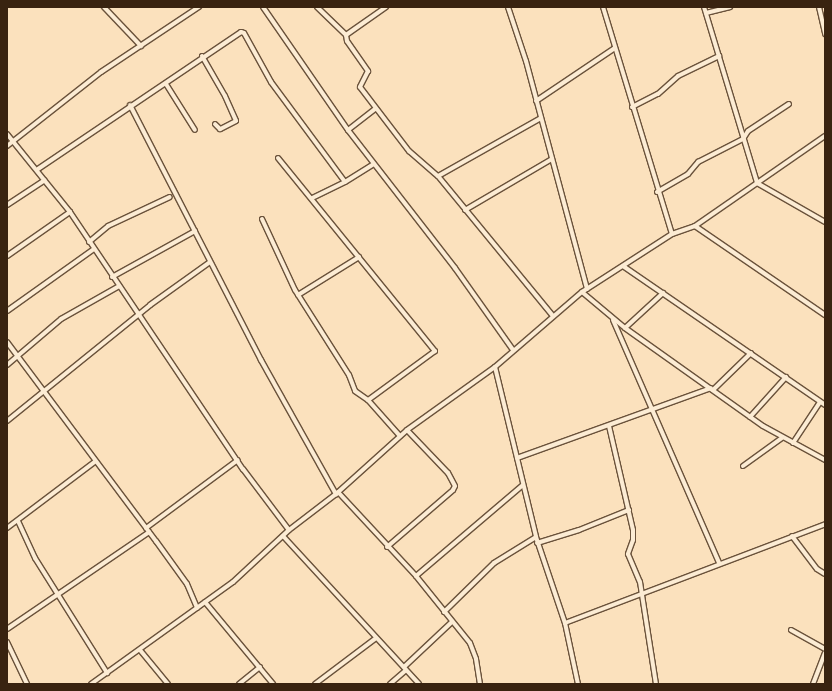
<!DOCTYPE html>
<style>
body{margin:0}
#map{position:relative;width:832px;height:691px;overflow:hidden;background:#fbe1bd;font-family:"Libre Caslon Text",serif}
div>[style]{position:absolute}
.roads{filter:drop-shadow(1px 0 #6a523b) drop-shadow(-1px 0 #6a523b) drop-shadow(0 1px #6a523b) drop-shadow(0 -1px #6a523b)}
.minor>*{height:4px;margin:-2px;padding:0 2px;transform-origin:2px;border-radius:2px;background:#fcecd4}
span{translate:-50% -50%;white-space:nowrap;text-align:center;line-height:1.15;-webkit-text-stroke:3.5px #fcecd4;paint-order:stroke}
.frame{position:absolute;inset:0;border:8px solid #392310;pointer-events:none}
</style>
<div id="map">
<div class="roads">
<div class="minor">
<div style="left:104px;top:7px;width:54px;rotate:46.5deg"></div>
<div style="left:263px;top:7px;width:150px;rotate:55.4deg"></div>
<div style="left:348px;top:130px;width:175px;rotate:52.2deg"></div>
<div style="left:455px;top:268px;width:100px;rotate:54.7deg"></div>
<div style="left:317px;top:7px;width:40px;rotate:44deg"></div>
<div style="left:346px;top:35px;width:49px;rotate:-35deg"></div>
<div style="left:508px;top:7px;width:57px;rotate:71.6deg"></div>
<div style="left:526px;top:61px;width:236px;rotate:75deg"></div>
<div style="left:603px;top:7px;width:237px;rotate:73.1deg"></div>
<div style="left:704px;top:7px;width:184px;rotate:73.2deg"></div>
<div style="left:757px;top:183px;width:78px;rotate:29.8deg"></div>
<div style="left:819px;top:7px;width:28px;rotate:77deg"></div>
<div style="left:706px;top:13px;width:25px;rotate:-14deg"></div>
<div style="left:346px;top:35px;width:6px;rotate:81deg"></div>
<div style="left:347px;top:41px;width:37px;rotate:55deg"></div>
<div style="left:368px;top:71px;width:18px;rotate:117deg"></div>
<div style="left:360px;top:87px;width:81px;rotate:52.6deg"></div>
<div style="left:409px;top:151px;width:38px;rotate:41deg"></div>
<div style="left:202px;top:56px;width:46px;rotate:60.1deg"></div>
<div style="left:225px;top:96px;width:27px;rotate:66deg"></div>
<div style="left:236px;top:121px;width:18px;rotate:153deg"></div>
<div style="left:220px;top:129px;width:7px;rotate:-135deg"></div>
<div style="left:166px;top:84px;width:54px;rotate:57.8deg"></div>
<div style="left:536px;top:101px;width:95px;rotate:-33.9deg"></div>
<div style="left:130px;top:105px;width:287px;rotate:62.8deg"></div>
<div style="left:261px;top:360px;width:154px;rotate:60.8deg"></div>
<div style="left:632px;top:107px;width:29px;rotate:-27deg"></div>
<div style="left:658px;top:94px;width:27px;rotate:-42deg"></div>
<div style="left:678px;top:76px;width:46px;rotate:-26deg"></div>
<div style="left:541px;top:118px;width:118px;rotate:150.6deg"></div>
<div style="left:438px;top:176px;width:181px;rotate:50.6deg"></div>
<div style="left:348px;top:130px;width:34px;rotate:-38deg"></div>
<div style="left:7px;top:134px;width:100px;rotate:51.1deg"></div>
<div style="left:70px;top:212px;width:310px;rotate:56.1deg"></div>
<div style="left:243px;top:469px;width:76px;rotate:53deg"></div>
<div style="left:7px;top:146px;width:120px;rotate:-38.2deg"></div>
<div style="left:101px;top:72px;width:118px;rotate:-33.6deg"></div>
<div style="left:278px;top:158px;width:249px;rotate:50.9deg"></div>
<div style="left:435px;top:351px;width:83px;rotate:143.8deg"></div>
<div style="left:38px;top:169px;width:245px;rotate:-34deg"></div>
<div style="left:241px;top:32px;width:3px;rotate:18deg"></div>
<div style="left:244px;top:33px;width:56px;rotate:61.1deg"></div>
<div style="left:271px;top:82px;width:124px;rotate:53.5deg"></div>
<div style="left:345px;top:182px;width:37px;rotate:154deg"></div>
<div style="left:345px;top:182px;width:34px;rotate:-32deg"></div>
<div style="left:657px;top:192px;width:36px;rotate:-30deg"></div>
<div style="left:688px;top:174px;width:16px;rotate:-50deg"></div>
<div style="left:698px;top:162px;width:51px;rotate:-27.1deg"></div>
<div style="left:743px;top:139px;width:9px;rotate:-58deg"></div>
<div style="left:748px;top:131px;width:49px;rotate:-33.4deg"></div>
<div style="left:7px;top:205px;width:45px;rotate:-33.3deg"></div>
<div style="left:465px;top:210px;width:101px;rotate:-30.4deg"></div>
<div style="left:262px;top:219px;width:78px;rotate:65.1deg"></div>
<div style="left:295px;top:290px;width:101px;rotate:57.6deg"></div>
<div style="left:349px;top:375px;width:17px;rotate:69deg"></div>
<div style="left:355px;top:391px;width:16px;rotate:35deg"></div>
<div style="left:368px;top:400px;width:48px;rotate:48.4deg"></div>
<div style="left:695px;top:226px;width:158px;rotate:34.4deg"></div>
<div style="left:89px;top:242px;width:25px;rotate:-40deg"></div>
<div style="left:108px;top:226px;width:68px;rotate:-25.1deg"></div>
<div style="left:7px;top:256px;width:77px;rotate:-34.9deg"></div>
<div style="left:623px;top:266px;width:245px;rotate:34.5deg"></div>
<div style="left:112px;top:277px;width:95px;rotate:-29deg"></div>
<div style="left:582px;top:292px;width:56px;rotate:39.9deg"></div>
<div style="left:625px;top:328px;width:169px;rotate:35.4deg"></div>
<div style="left:763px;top:426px;width:71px;rotate:28.7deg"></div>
<div style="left:298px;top:295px;width:72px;rotate:-31.9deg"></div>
<div style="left:7px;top:311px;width:107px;rotate:-35.5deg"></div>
<div style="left:613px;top:320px;width:265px;rotate:66.4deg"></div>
<div style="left:625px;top:328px;width:52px;rotate:-42.6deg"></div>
<div style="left:7px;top:342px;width:249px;rotate:53.2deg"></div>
<div style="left:156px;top:541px;width:53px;rotate:54.2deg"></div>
<div style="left:187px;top:584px;width:26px;rotate:67deg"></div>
<div style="left:7px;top:365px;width:71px;rotate:-40.4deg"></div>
<div style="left:61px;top:319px;width:67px;rotate:-29.6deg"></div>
<div style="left:495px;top:367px;width:175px;rotate:76.4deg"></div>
<div style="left:536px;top:537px;width:91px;rotate:71.4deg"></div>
<div style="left:565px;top:623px;width:62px;rotate:78deg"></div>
<div style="left:713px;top:390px;width:53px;rotate:-44.2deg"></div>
<div style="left:750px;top:417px;width:54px;rotate:-48deg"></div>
<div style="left:7px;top:421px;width:184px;rotate:-39deg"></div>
<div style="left:150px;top:305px;width:74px;rotate:-35.6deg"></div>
<div style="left:609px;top:426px;width:107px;rotate:77deg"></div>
<div style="left:633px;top:530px;width:10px;rotate:90deg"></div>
<div style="left:633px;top:540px;width:15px;rotate:110deg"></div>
<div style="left:628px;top:554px;width:30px;rotate:67deg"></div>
<div style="left:640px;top:582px;width:103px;rotate:81.1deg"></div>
<div style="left:793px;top:443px;width:49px;rotate:-56.6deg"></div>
<div style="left:517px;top:458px;width:206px;rotate:-19.8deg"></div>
<div style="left:743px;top:466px;width:49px;rotate:-35.9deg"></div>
<div style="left:338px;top:492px;width:115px;rotate:47.1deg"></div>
<div style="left:416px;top:576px;width:86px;rotate:51.1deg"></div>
<div style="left:470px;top:643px;width:17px;rotate:69deg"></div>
<div style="left:476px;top:659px;width:25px;rotate:81deg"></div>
<div style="left:18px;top:521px;width:41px;rotate:65.3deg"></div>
<div style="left:35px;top:558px;width:136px;rotate:57.9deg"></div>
<div style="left:7px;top:528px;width:111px;rotate:-37deg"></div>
<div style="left:146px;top:528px;width:114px;rotate:-36.5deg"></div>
<div style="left:283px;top:536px;width:201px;rotate:47.4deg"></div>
<div style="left:792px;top:536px;width:41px;rotate:52.9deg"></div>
<div style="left:817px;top:569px;width:9px;rotate:32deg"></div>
<div style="left:537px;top:543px;width:44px;rotate:-17.2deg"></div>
<div style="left:579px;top:530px;width:54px;rotate:-21.8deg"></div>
<div style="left:387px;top:547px;width:87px;rotate:-40.8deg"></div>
<div style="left:453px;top:490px;width:4px;rotate:-63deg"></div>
<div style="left:455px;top:486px;width:15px;rotate:-118deg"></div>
<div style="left:448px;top:473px;width:59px;rotate:-133.6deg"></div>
<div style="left:416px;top:576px;width:140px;rotate:-40.4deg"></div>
<div style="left:205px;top:602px;width:107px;rotate:50.3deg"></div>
<div style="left:444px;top:612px;width:70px;rotate:-44.4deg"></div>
<div style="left:494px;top:563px;width:49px;rotate:-31.8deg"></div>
<div style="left:565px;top:623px;width:278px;rotate:-20.8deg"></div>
<div style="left:7px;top:629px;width:172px;rotate:-34.3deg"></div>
<div style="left:791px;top:630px;width:39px;rotate:29deg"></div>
<div style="left:7px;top:642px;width:47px;rotate:64.5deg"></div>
<div style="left:140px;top:650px;width:44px;rotate:50.5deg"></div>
<div style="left:404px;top:667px;width:66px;rotate:-43.2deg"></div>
<div style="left:91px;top:684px;width:175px;rotate:-35.7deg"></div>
<div style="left:233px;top:582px;width:76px;rotate:-42.9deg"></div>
<div style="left:289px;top:530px;width:59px;rotate:-37.5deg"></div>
<div style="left:336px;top:494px;width:96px;rotate:-42deg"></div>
<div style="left:407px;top:430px;width:108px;rotate:-35.6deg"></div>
<div style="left:495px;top:367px;width:115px;rotate:-40.8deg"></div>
<div style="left:582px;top:292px;width:107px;rotate:-32.8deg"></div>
<div style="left:672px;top:234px;width:24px;rotate:-19deg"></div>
<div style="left:695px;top:226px;width:158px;rotate:-34.7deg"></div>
<div style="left:239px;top:684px;width:27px;rotate:-39deg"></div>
<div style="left:315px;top:684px;width:75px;rotate:-36.9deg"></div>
<div style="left:390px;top:684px;width:21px;rotate:-41deg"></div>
<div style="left:813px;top:684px;width:33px;rotate:-69deg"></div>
</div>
</div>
<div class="frame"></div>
</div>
